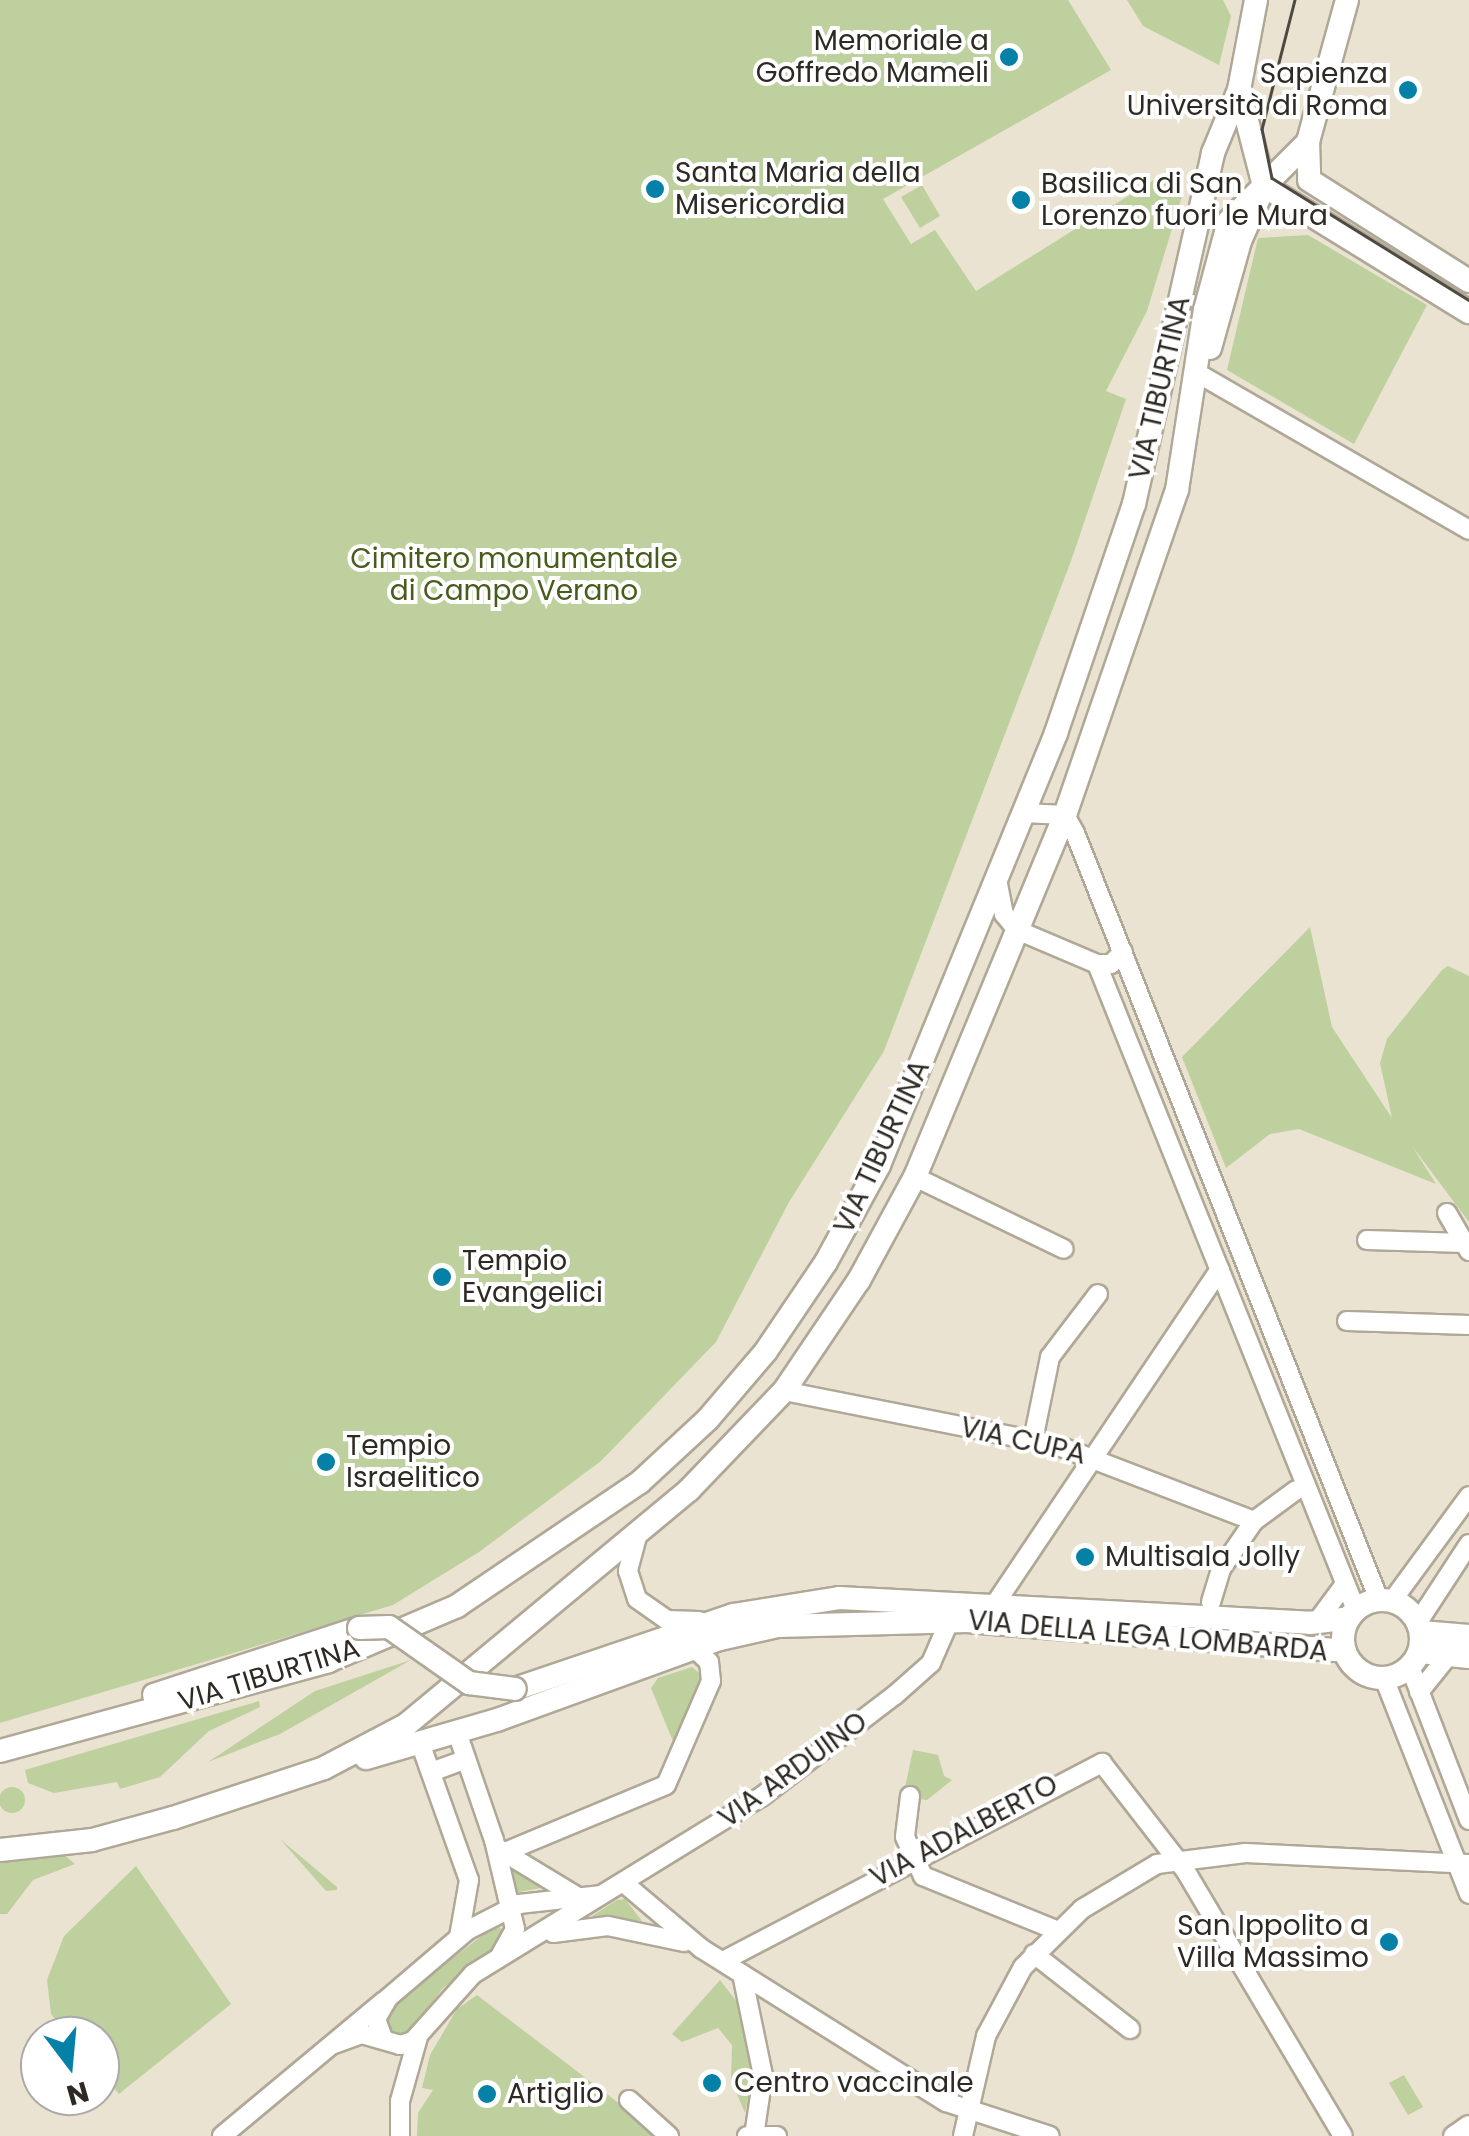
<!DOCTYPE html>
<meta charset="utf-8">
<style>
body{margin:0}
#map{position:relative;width:1469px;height:2136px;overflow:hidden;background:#ebe3d1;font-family:Poppins,sans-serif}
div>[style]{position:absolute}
.green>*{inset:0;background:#bdd09d}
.round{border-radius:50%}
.roads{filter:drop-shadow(2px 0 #b0a897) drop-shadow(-2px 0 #b0a897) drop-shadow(0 2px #b0a897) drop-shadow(0 -2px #b0a897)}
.minor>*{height:18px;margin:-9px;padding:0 9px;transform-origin:9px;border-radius:9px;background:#fff}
.major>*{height:22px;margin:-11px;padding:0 11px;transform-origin:11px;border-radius:11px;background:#fff}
.major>.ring{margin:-11px;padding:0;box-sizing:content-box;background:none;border:22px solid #fff;border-radius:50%}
.tram>*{height:2.5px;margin:-1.25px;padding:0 1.25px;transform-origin:1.25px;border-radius:1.25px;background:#4e4a41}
.bridges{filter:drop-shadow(2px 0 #b0a897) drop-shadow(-2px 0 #b0a897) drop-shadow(0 2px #b0a897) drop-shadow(0 -2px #b0a897)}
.major-bridge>*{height:22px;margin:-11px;padding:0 11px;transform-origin:11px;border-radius:11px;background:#fff}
.dots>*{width:28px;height:28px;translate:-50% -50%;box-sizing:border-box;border:5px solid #fff;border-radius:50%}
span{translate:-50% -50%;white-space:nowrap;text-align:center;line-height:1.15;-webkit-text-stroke:8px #fff;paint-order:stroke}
.poi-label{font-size:28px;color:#2d2a23}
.right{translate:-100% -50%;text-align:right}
.left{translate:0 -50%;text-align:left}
.street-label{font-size:28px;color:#2d2a23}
.park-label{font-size:28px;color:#495c1e}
.north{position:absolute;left:20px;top:2016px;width:100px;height:100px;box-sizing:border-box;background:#fff;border:2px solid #abaaa7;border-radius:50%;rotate:164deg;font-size:28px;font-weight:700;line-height:40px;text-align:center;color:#2d2a23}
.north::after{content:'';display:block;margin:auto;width:35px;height:45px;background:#0580a6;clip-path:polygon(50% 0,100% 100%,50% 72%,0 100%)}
</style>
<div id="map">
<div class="green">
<div style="clip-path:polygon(0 0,1068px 0,1111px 70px,883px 199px,911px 244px,935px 230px,976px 291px,1165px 173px,1182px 196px,1147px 311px,1106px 391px,1126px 399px,1071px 561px,884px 1051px,789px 1202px,716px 1342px,601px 1461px,479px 1552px,393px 1605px,0 1723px)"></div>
<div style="clip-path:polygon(1127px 0,1223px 0,1231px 16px,1219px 65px,1143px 26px)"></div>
<div style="clip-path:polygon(922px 185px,940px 216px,920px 228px,901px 197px)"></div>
<div style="clip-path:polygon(1308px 235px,1427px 305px,1354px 444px,1227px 370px,1258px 238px)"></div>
<div style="clip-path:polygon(1310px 927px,1332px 1027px,1392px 1118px,1380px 1063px,1387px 1039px,1442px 970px,1448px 966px,1469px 976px,1469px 1222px,1412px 1146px,1436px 1184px,1299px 1129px,1270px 1134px,1226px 1168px,1182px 1057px)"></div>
<div style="clip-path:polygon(411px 1660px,280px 1734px,208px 1762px,315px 1691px)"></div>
<div style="clip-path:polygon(692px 1667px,704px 1677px,675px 1746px,651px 1688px,658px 1678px)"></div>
<div style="clip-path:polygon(259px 1701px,260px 1707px,209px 1731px,160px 1777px,120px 1789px,117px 1782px,54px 1793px,28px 1783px,25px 1770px)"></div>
<div style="clip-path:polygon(913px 1750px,938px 1755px,944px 1776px,952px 1780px,927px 1800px,903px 1797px)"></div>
<div class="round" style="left:-1px;top:1787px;width:26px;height:26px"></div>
<div style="clip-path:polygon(280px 1839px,337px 1887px,337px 1890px,326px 1891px)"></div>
<div style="clip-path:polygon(62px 1853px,75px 1864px,33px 1880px,7px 1914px,0 1914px,0 1858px)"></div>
<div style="clip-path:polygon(136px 1866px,231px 2004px,119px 2094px,100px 2072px,100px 2036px,69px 2036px,51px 2014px,47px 1980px,64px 1936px)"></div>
<div style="clip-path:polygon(511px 1866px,546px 1887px,514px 1893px,506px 1867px)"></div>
<div style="clip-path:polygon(625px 1899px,642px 1921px,592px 1916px,617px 1900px)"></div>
<div style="clip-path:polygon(495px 1926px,505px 1930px,504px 1945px,443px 1988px,408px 2035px,388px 2032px,388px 2007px)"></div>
<div style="clip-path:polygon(720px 1980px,737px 2002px,754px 2070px,745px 2113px,731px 2080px,732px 2045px,718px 2028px,682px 2042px,672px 2034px)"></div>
<div style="clip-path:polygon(477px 1995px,654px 2130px,655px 2136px,417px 2136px,418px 2113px,433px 2090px,422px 2088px,430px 2055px,457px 2009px)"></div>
<div style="clip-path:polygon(1404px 2075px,1423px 2107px,1408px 2115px,1389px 2083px)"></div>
</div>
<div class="roads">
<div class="minor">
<div style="left:1199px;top:374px;width:312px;rotate:30deg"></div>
<div style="left:1024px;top:813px;width:41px;rotate:2.8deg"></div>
<div style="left:1065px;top:815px;width:21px;rotate:61deg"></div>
<div style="left:1075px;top:833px;width:825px;rotate:68.38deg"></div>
<div style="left:997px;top:879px;width:36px;rotate:79deg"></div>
<div style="left:1004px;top:914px;width:21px;rotate:51deg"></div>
<div style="left:1017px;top:930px;width:87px;rotate:23deg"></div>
<div style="left:1097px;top:964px;width:14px"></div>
<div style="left:1111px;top:964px;width:17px;rotate:-45deg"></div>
<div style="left:1097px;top:964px;width:696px;rotate:68.15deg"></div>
<div style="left:915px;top:1177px;width:165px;rotate:25.8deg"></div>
<div style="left:1447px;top:1213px;width:44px;rotate:59.9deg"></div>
<div style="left:1367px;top:1240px;width:98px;rotate:1.8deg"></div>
<div style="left:1347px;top:1321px;width:122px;rotate:1.9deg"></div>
<div style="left:784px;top:1391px;width:277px;rotate:11.2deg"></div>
<div style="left:1056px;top:1445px;width:212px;rotate:21deg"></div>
<div style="left:1033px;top:1440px;width:85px;rotate:-78.4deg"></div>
<div style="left:1050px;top:1357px;width:79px;rotate:-52.7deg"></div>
<div style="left:638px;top:1533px;width:39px;rotate:105deg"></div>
<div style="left:628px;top:1571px;width:29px;rotate:72deg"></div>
<div style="left:637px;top:1599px;width:37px;rotate:35deg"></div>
<div style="left:667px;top:1620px;width:32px;rotate:2deg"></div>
<div style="left:1392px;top:1601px;width:130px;rotate:-53.7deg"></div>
<div style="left:1211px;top:1602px;width:34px;rotate:-73deg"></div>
<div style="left:1221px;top:1569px;width:58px;rotate:-55.5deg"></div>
<div style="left:1254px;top:1521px;width:52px;rotate:-36.4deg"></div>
<div style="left:989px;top:1613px;width:414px;rotate:-56.1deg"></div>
<div style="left:1418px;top:1622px;width:93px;rotate:-56.8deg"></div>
<div style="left:1316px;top:1623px;width:49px;rotate:-53.4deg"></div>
<div style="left:1410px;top:1667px;width:164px;rotate:68.9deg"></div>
<div style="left:1384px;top:1678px;width:232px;rotate:68.5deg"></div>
<div style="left:1419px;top:1692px;width:48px;rotate:-51deg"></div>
<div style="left:459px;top:1738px;width:108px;rotate:71.1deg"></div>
<div style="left:494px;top:1840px;width:91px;rotate:76.7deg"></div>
<div style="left:515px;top:1929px;width:29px;rotate:119deg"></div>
<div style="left:423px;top:1751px;width:137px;rotate:70.4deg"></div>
<div style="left:469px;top:1880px;width:58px;rotate:100deg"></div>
<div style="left:431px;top:1772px;width:37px;rotate:-20deg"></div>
<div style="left:910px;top:1796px;width:41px;rotate:97deg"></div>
<div style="left:905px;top:1837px;width:43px;rotate:65.2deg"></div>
<div style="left:923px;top:1876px;width:144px;rotate:22.1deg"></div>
<div style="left:497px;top:1848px;width:95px;rotate:31.2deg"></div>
<div style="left:505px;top:1852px;width:174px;rotate:-22.6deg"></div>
<div style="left:666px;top:1785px;width:113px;rotate:-66.6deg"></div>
<div style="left:711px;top:1681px;width:19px;rotate:-96deg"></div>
<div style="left:709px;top:1662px;width:21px;rotate:-137deg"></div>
<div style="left:625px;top:1884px;width:101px;rotate:40.2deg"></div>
<div style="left:702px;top:1949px;width:288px;rotate:32.1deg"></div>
<div style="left:946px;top:2102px;width:109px;rotate:18.1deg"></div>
<div style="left:553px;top:1933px;width:55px;rotate:-7.3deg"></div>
<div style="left:608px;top:1926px;width:78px;rotate:11.9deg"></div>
<div style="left:1034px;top:1954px;width:122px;rotate:38deg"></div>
<div style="left:723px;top:1961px;width:428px;rotate:-27.6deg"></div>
<div style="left:1102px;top:1763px;width:135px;rotate:52.2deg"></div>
<div style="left:1185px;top:1870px;width:309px;rotate:59.3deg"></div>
<div style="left:742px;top:1974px;width:103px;rotate:78.3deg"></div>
<div style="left:763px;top:2075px;width:62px;rotate:98.4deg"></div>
<div style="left:383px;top:2038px;width:20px;rotate:-110deg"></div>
<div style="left:376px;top:2019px;width:24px;rotate:-60deg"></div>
<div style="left:388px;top:1998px;width:105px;rotate:-40.4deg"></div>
<div style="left:468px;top:1930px;width:57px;rotate:-27deg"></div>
<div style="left:519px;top:1904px;width:81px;rotate:-6.3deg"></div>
<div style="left:334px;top:2044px;width:30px;rotate:-20deg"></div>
<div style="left:362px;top:2034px;width:40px;rotate:16deg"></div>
<div style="left:400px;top:2045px;width:14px;rotate:-17deg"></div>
<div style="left:413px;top:2041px;width:90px;rotate:-48.2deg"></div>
<div style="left:473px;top:1974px;width:338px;rotate:-31.6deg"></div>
<div style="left:761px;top:1797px;width:168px;rotate:-37.3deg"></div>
<div style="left:895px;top:1695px;width:48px;rotate:-41.6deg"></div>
<div style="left:931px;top:1663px;width:58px;rotate:-66.5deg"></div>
<div style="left:629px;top:2100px;width:54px;rotate:42deg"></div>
<div style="left:222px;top:2136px;width:211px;rotate:-39.8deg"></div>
<div style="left:400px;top:2136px;width:35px;rotate:-90deg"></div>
<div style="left:400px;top:2101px;width:66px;rotate:-74.3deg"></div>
<div style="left:747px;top:2136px;width:30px"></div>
<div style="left:963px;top:2136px;width:103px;rotate:-77deg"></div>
<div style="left:986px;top:2036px;width:78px;rotate:-61.8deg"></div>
<div style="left:1023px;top:1967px;width:83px;rotate:-44.5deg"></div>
<div style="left:1082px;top:1909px;width:87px;rotate:-31deg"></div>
<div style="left:1157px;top:1864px;width:89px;rotate:-7.1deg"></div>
<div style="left:1245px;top:1853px;width:224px;rotate:2.8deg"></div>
<div style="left:1453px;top:2136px;width:19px;rotate:-35deg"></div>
</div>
<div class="major">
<div style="left:1256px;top:0;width:92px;rotate:100.7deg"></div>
<div style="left:1239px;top:90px;width:99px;rotate:75.4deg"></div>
<div style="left:1264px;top:186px;width:241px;rotate:31.6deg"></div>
<div style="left:1347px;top:0;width:147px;rotate:105.4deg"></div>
<div style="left:1308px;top:142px;width:38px;rotate:88deg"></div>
<div style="left:1309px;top:180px;width:189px;rotate:32.3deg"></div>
<div style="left:1210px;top:348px;width:111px;rotate:-74.3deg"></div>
<div style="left:1240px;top:241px;width:57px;rotate:-66.1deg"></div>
<div class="ring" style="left:1343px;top:1600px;width:56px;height:56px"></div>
<div style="left:1421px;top:1632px;width:48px;rotate:4.8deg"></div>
<div style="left:1420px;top:1652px;width:49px;rotate:5.8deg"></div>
<div style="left:515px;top:1689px;width:230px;rotate:-18.7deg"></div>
<div style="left:733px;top:1615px;width:107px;rotate:-9.1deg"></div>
<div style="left:839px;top:1598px;width:472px;rotate:3deg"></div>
<div style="left:1310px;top:1623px;width:39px;rotate:-7deg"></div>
<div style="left:154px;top:1695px;width:216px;rotate:-18.1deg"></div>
<div style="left:0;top:1751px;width:340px;rotate:-15.3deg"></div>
<div style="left:328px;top:1661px;width:140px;rotate:-23.1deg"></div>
<div style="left:457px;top:1606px;width:220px;rotate:-34.1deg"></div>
<div style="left:639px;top:1483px;width:94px;rotate:-42.8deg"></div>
<div style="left:708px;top:1419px;width:89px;rotate:-49.5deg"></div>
<div style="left:766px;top:1351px;width:107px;rotate:-56deg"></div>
<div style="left:826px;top:1262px;width:111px;rotate:-61.3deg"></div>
<div style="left:879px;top:1165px;width:467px;rotate:-67.7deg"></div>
<div style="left:1056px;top:733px;width:242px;rotate:-71.2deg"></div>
<div style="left:1134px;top:504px;width:360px;rotate:-77.3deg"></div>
<div style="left:1213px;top:153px;width:68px;rotate:-67.6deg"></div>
<div style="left:366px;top:1758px;width:136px;rotate:-16.2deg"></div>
<div style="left:497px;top:1720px;width:237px;rotate:-20deg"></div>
<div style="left:720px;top:1639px;width:59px;rotate:-12.6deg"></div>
<div style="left:778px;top:1626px;width:189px;rotate:-1.5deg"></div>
<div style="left:967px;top:1621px;width:379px;rotate:4.5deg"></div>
<div style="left:0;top:1850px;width:93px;rotate:-6.2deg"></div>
<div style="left:92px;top:1840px;width:84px;rotate:-15.2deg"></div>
<div style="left:173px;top:1818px;width:159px;rotate:-18.3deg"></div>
<div style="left:324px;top:1768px;width:93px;rotate:-27.7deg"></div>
<div style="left:406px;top:1725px;width:368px;rotate:-39.7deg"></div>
<div style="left:689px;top:1490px;width:137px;rotate:-46.2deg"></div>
<div style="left:784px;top:1391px;width:134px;rotate:-56deg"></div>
<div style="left:859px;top:1280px;width:117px;rotate:-61.5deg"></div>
<div style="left:915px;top:1177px;width:392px;rotate:-67.5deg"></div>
<div style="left:1065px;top:815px;width:344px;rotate:-71deg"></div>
<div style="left:1177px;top:490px;width:182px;rotate:-81.2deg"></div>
<div style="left:1205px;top:310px;width:92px;rotate:-74.9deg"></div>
<div style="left:1229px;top:221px;width:112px;rotate:-45deg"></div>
</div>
</div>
<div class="tram">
<div style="left:1295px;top:0;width:133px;rotate:104.3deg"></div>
<div style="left:1262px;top:129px;width:50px;rotate:78.5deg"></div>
<div style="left:1272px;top:178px;width:232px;rotate:31.8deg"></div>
</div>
<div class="bridges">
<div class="major-bridge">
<div style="left:359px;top:1628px;width:30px;rotate:-2deg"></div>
<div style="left:389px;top:1627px;width:98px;rotate:35deg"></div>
<div style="left:469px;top:1683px;width:46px;rotate:7.4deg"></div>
</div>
</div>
<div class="dots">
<div style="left:1009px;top:57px;background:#0580a6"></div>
<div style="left:1408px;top:90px;background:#0580a6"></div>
<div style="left:655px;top:189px;background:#0580a6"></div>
<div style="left:1021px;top:200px;background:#0580a6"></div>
<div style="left:442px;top:1277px;background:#0580a6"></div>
<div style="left:326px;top:1462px;background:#0580a6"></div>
<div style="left:1085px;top:1557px;background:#0580a6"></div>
<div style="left:1389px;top:1942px;background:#0580a6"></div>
<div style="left:712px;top:2083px;background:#0580a6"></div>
<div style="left:487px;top:2094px;background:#0580a6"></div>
</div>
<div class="poi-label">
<span class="right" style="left:989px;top:57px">Memoriale a<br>Goffredo Mameli</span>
<span class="right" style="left:1388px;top:90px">Sapienza<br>Università di Roma</span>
<span class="left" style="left:675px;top:189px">Santa Maria della<br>Misericordia</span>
<span class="left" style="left:1041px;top:200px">Basilica di San<br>Lorenzo fuori le Mura</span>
<span class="left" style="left:462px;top:1277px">Tempio<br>Evangelici</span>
<span class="left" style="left:346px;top:1462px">Tempio<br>Israelitico</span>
<span class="left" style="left:1105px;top:1557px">Multisala Jolly</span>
<span class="right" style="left:1369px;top:1942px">San Ippolito a<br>Villa Massimo</span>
<span class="left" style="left:734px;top:2083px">Centro vaccinale</span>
<span class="left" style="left:507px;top:2094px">Artiglio</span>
</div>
<div class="street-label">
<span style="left:1160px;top:388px;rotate:-77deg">VIA TIBURTINA</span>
<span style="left:882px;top:1147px;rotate:-65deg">VIA TIBURTINA</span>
<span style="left:1023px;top:1441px;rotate:13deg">VIA CUPA</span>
<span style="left:1148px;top:1636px;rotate:5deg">VIA DELLA LEGA LOMBARDA</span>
<span style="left:269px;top:1675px;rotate:-17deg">VIA TIBURTINA</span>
<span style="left:793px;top:1770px;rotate:-36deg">VIA ARDUINO</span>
<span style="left:964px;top:1831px;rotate:-28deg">VIA ADALBERTO</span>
</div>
<div class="park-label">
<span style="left:514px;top:575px">Cimitero monumentale<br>di Campo Verano</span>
</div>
<div class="north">N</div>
</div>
